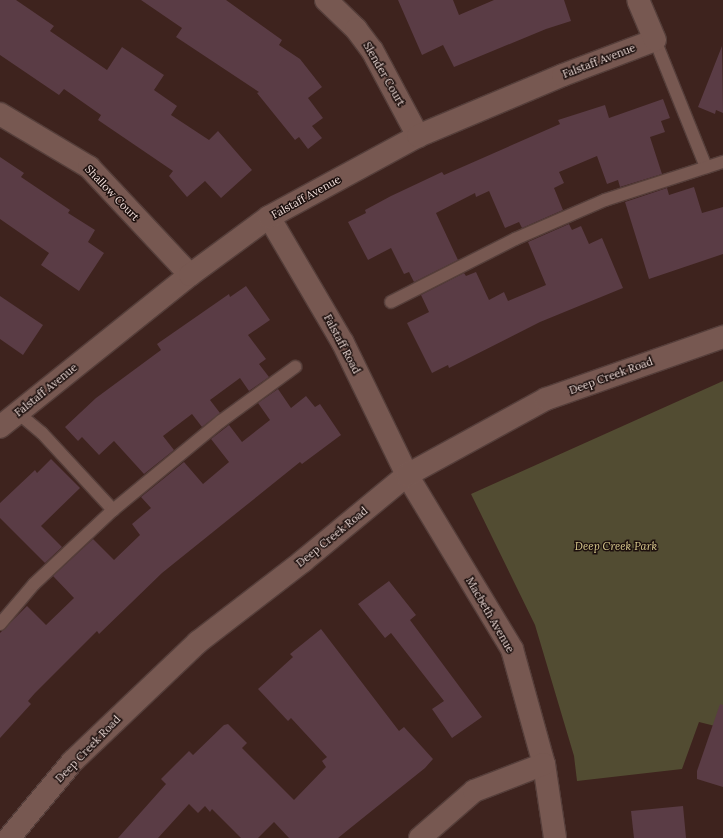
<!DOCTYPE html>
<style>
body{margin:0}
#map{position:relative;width:723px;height:838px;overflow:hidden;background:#3e231e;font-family:Lora,serif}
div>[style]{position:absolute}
.green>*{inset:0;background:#524c32}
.building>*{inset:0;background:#5a3c45}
.roads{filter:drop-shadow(1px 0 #553e3a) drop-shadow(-1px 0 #553e3a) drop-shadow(0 1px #553e3a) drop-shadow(0 -1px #553e3a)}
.lane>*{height:12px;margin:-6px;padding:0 6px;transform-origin:6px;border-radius:6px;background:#775851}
.street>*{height:22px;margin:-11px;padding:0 11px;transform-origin:11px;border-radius:11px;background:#775851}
.secondary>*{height:22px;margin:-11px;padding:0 11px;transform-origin:11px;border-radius:11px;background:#775851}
span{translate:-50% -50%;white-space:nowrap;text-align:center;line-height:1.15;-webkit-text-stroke:3px #1d100e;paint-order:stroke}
.street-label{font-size:11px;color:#f2dfdb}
.park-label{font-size:11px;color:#d8c98d;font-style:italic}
</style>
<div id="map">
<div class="green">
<div style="clip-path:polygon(723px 381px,723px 728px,699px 722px,682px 769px,577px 781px,574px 756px,535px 625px,471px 494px)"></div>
</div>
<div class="building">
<div style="clip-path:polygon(0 0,16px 0,54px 26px,50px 31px,107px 70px,122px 47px,164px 75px,154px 90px,177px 106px,171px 115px,209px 140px,218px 131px,252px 170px,221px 198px,205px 181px,187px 197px,169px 176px,173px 171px,98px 120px,101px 115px,64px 89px,59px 95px,0 55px)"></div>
<div style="clip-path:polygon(141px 0,226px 0,282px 40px,279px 45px,300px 59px,322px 87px,308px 98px,323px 118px,312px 126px,322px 138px,308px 149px,299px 137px,295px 140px,257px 93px,259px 92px,176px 37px,182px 28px)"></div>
<div style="clip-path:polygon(398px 0,453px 0,459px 15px,494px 0,564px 0,571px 21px,546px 29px,454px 67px,443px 45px,422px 55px)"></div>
<div style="clip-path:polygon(722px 46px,723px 113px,716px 110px,715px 114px,698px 107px)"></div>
<div style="clip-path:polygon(663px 99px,670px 118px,661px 121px,665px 132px,650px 137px,662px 174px,620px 187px,618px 180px,607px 184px,597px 156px,559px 172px,564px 183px,554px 188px,563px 210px,522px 228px,519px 222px,505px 228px,489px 191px,476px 197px,475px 193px,436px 213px,458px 260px,414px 282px,409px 272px,404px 274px,391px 248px,368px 260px,348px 222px,366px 213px,365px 210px,391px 196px,442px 172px,444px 175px,560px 124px,558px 120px,605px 105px,609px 118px)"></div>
<div style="clip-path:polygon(0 157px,24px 173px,21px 177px,70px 210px,68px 213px,95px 230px,88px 242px,104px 253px,79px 291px,41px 265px,49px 253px,0 219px)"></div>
<div style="clip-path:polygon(694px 187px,702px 213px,723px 207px,723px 254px,649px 279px,625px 202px,667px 188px,669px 195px)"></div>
<div style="clip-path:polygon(569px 224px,572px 230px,581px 226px,589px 244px,602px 238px,623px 288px,540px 322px,449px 368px,448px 365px,432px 373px,407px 323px,429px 312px,421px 295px,464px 273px,466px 276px,476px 272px,489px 300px,504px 292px,508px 301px,546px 285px,528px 242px)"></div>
<div style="clip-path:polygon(246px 286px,270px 320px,248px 335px,266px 359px,259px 364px,269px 377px,249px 391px,240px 378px,210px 400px,220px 413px,202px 427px,192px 414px,163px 436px,174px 450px,144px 474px,114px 441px,99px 455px,82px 437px,78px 441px,65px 427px,96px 398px,161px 350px,157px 344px,229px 294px,230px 297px)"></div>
<div style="clip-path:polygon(0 296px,43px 325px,23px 355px,0 339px)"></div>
<div style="clip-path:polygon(278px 389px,291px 408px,306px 396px,315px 407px,320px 404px,341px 435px,302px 464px,300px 462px,162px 573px,99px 634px,97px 631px,35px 693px,28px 701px,31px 704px,0 738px,0 633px,27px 606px,46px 625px,74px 598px,53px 576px,93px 539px,114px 560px,140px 535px,132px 524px,151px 508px,141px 497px,184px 462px,203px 484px,229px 462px,211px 439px,229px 425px,242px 442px,270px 420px,258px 403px)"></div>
<div style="clip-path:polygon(51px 459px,80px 488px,41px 526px,62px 547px,45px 563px,0 518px,0 503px,35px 470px,37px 473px)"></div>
<div style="clip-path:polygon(389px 581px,416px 615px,410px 620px,482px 717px,452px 738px,432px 709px,444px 701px,391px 633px,385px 638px,358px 604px)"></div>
<div style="clip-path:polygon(321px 629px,399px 731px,404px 727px,433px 759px,425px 768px,338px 838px,289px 838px,274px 822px,258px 838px,241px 838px,212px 809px,210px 812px,205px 806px,198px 813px,189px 804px,158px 838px,118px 838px,166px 784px,161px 779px,189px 751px,193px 755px,224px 725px,228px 724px,247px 743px,242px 748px,294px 800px,326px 767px,322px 761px,327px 757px,291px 718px,288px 721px,258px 689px,293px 657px,290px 654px)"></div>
<div style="clip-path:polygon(720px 704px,723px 705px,723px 787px,697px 779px,697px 771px)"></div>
<div style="clip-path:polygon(683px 806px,686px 838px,634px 838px,631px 811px)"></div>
</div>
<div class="roads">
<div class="lane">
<div style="left:655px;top:40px;width:137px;rotate:68.1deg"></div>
<div style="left:391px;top:302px;width:139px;rotate:-26.9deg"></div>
<div style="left:515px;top:239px;width:98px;rotate:-23.4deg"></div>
<div style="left:605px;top:200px;width:124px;rotate:-17.9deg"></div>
<div style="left:18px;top:413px;width:31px;rotate:40deg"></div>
<div style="left:42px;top:433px;width:105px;rotate:47.3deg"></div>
<div style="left:0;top:624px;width:52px;rotate:-49.6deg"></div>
<div style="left:34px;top:584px;width:108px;rotate:-43.1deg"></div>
<div style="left:113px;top:510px;width:140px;rotate:-39.5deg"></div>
<div style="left:221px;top:421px;width:92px;rotate:-36.1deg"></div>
</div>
<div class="street">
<div style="left:326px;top:0;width:42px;rotate:44deg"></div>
<div style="left:356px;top:29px;width:26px;rotate:53deg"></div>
<div style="left:372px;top:50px;width:98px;rotate:61.9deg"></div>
<div style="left:0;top:114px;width:104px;rotate:30.8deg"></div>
<div style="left:89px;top:167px;width:148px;rotate:46.9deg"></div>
<div style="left:269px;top:217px;width:146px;rotate:59.6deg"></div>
<div style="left:343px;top:343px;width:147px;rotate:64.1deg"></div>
<div style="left:407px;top:475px;width:203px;rotate:58.9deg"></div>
<div style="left:512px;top:649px;width:119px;rotate:74.5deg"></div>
<div style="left:544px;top:764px;width:75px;rotate:81.5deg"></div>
<div style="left:0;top:427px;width:243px;rotate:-38.7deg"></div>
<div style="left:190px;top:275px;width:98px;rotate:-36.3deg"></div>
<div style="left:269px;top:217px;width:170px;rotate:-28.5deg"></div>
<div style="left:418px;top:136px;width:157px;rotate:-22.8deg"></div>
<div style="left:563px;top:75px;width:98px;rotate:-20.8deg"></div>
<div style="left:655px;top:40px;width:43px;rotate:-113deg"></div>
<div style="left:420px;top:838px;width:72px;rotate:-41deg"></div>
<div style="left:474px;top:791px;width:75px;rotate:-21.1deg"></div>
</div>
<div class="secondary">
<div style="left:9px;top:838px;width:99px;rotate:-50.3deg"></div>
<div style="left:72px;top:762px;width:174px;rotate:-43.6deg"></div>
<div style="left:198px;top:642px;width:133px;rotate:-37.6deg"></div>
<div style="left:303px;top:561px;width:135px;rotate:-39.6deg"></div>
<div style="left:407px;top:475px;width:158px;rotate:-28.7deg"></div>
<div style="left:546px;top:399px;width:188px;rotate:-19.3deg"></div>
</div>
</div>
<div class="street-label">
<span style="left:599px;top:61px;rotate:-21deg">Falstaff Avenue</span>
<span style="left:384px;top:74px;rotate:60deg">Slender Court</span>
<span style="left:112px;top:193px;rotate:46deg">Shallow Court</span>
<span style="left:306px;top:197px;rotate:-29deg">Falstaff Avenue</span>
<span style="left:342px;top:344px;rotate:62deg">Falstaff Road</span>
<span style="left:611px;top:376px;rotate:-20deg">Deep Creek Road</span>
<span style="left:46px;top:390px;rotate:-39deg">Falstaff Avenue</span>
<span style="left:332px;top:537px;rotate:-39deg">Deep Creek Road</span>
<span style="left:490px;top:615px;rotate:60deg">Macbeth Avenue</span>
<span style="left:88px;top:749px;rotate:-46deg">Deep Creek Road</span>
</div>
<div class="park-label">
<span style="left:616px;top:546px">Deep Creek Park</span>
</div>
</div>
